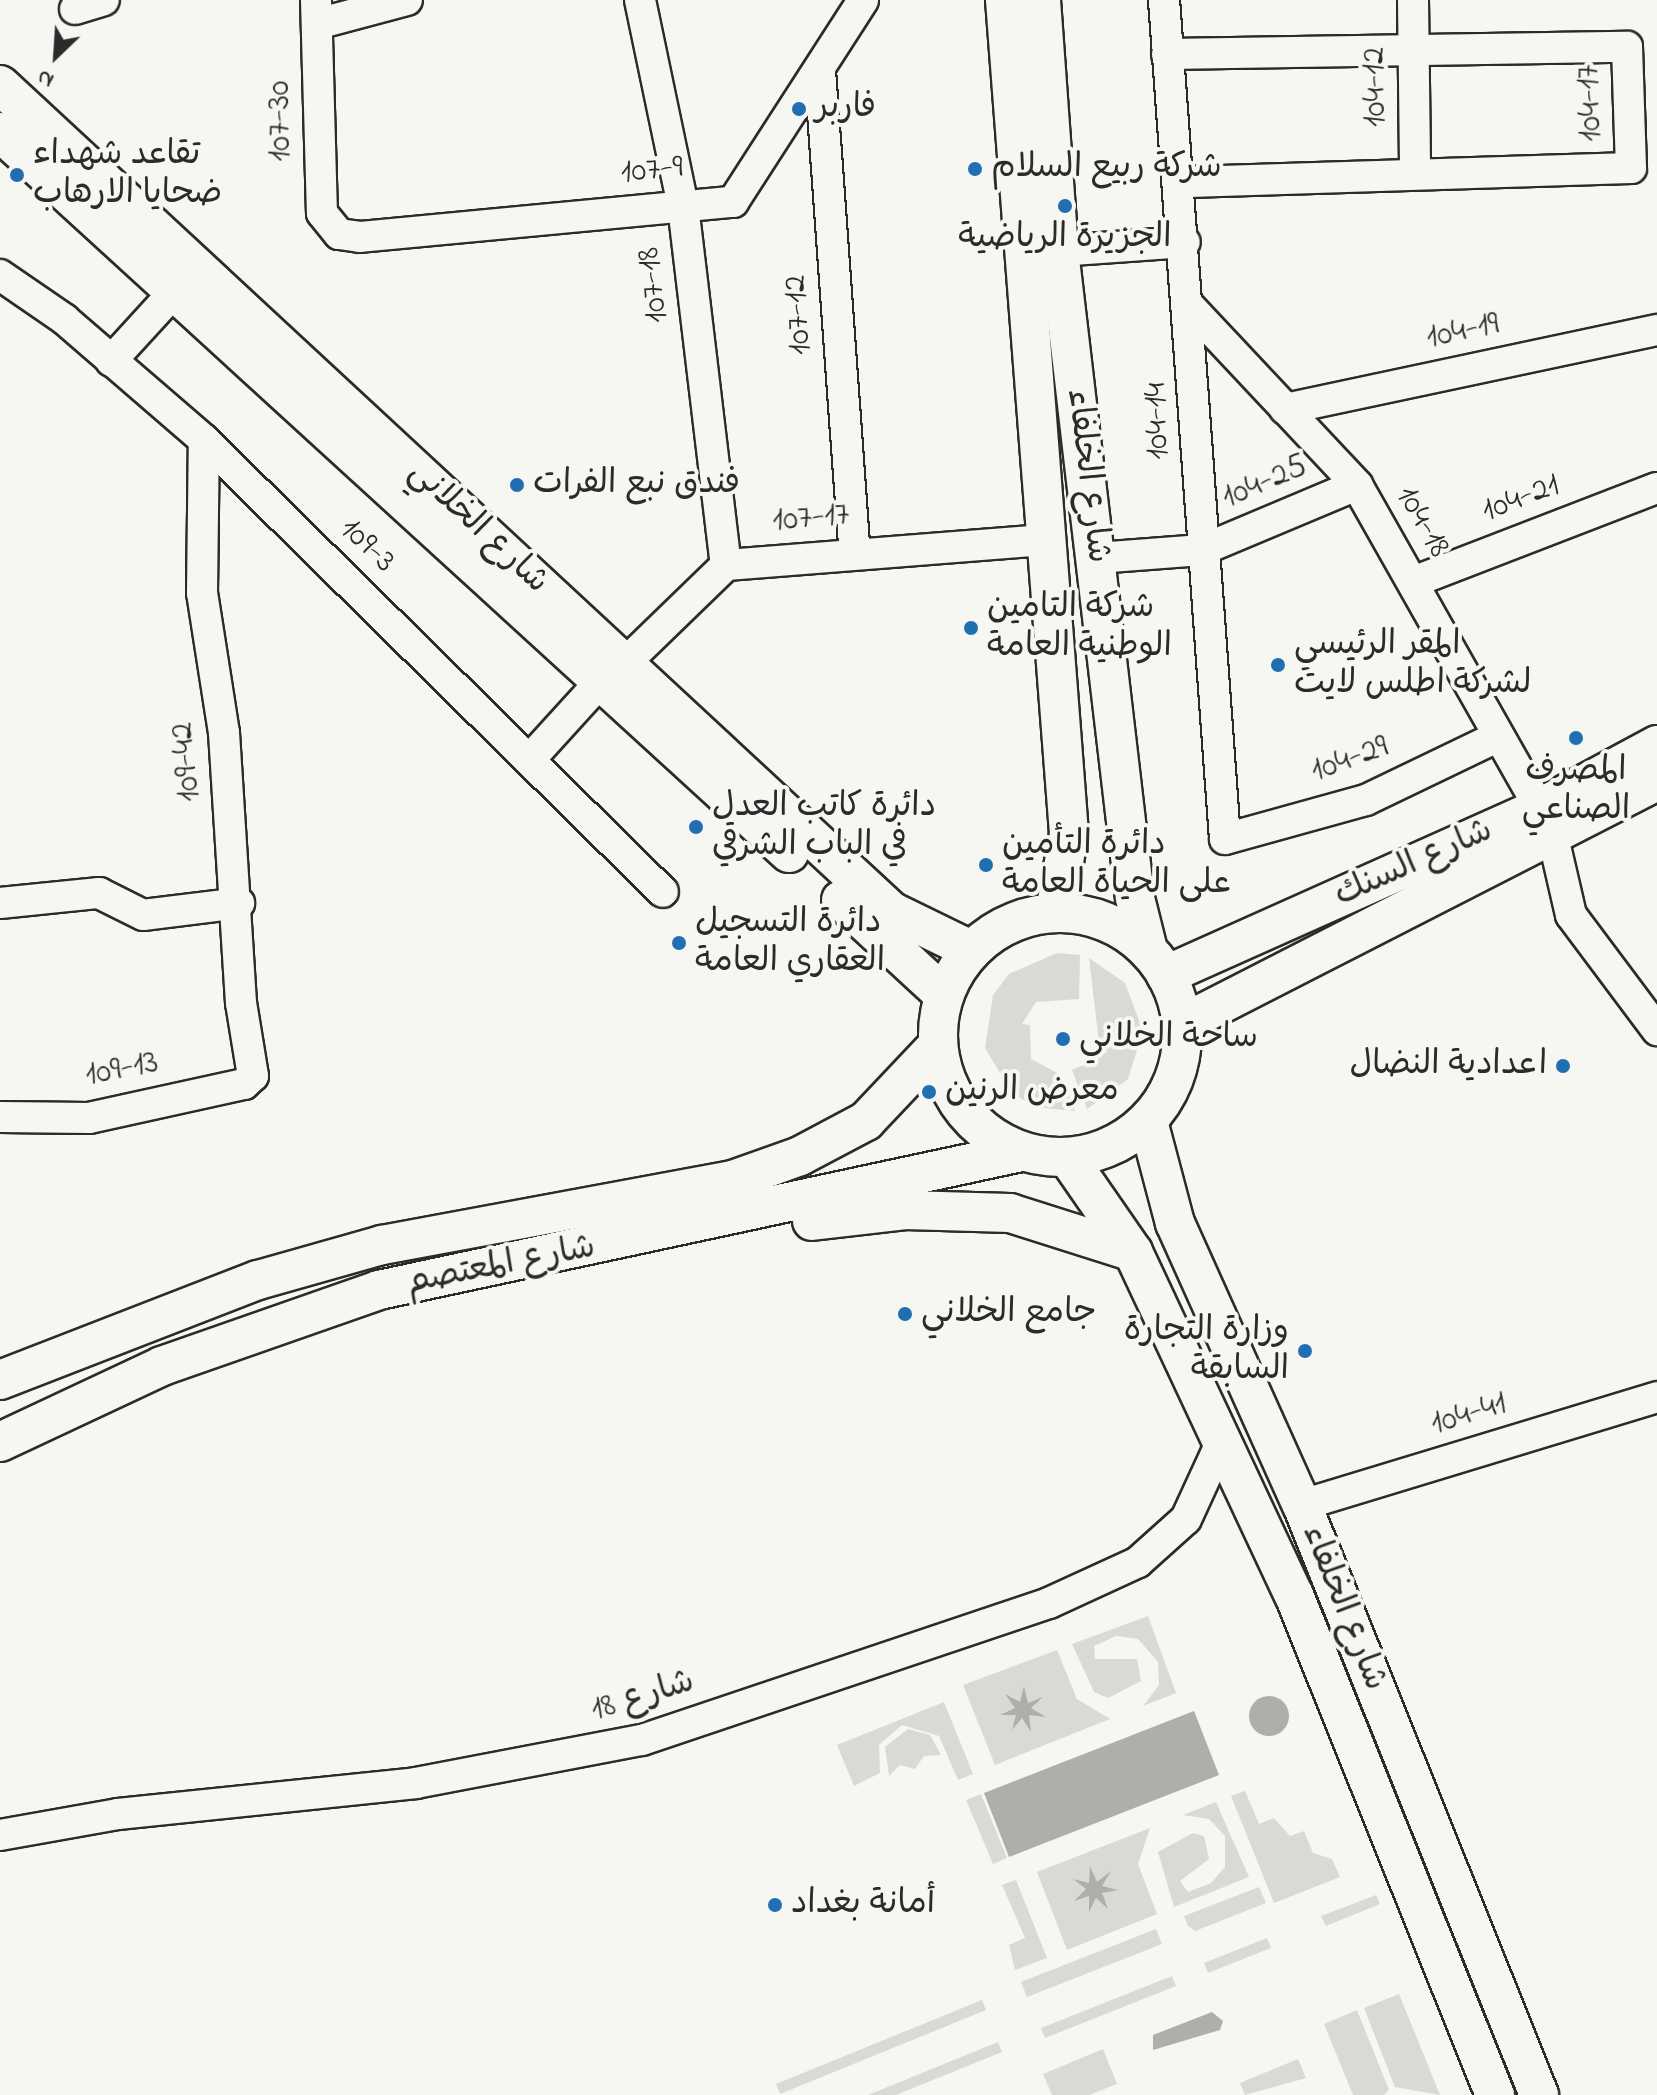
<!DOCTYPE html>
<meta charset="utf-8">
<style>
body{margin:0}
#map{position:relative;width:1657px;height:2095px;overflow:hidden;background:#f6f6f2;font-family:"Indie Flower","Playpen Sans Arabic",sans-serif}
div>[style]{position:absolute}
.green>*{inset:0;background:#d9d9d5}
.water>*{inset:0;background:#aeaeab}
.round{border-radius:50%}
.roads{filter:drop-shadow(2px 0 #2b2b2b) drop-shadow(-2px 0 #2b2b2b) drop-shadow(0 2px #2b2b2b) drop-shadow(0 -2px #2b2b2b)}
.minor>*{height:30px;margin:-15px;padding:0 15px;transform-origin:15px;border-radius:15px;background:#f6f6f2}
.major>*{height:38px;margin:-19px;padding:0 19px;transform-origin:19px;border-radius:19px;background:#f6f6f2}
.major>.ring{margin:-19px;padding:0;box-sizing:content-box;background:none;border:38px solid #f6f6f2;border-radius:50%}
.dots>*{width:22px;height:22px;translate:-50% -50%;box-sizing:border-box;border:4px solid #f6f6f2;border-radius:50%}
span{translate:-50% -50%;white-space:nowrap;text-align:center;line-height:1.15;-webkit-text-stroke:8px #f6f6f2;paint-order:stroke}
.street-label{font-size:34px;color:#2b2b2b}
.poi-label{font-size:34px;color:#2b2b2b}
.left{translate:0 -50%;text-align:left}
.right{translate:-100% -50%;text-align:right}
.north{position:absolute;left:16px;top:16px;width:80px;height:80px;-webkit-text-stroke:6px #f6f6f2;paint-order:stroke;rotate:205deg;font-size:22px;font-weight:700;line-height:32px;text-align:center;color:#2b2b2b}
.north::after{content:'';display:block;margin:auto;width:28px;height:36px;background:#2b2b2b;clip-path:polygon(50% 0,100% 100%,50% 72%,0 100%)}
</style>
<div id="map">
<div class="green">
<div style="clip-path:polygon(1057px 953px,1080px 955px,1079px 999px,1036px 1002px,1022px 1024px,1030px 1025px,1031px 1059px,1061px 1075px,1075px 1111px,1035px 1107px,1012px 1093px,985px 1048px,993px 995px,1009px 974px)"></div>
<div style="clip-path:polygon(1089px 958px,1125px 983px,1143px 1031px,1128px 1079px,1087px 1109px,1072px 1070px,1086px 1064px,1099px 1042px)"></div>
<div style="clip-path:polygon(1148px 1616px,1176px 1693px,1143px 1706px,1159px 1685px,1158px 1662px,1138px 1639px,1116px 1636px,1094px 1646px,1095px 1659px,1137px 1659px,1141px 1681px,1108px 1698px,1094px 1692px,1072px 1644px)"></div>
<div style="clip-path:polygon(1057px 1650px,1077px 1699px,1110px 1719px,995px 1765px,963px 1685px)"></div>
<div style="clip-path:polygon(944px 1702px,973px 1774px,958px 1780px,939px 1736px,902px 1725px,879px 1745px,880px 1773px,854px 1786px,837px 1745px)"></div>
<div style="clip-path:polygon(908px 1729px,930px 1735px,941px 1755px,924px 1756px,915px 1769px,900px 1765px,889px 1776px,885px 1747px)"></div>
<div style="clip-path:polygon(1245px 1791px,1259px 1824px,1274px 1818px,1290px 1836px,1304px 1831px,1313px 1853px,1332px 1859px,1340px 1877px,1274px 1903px,1231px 1796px)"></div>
<div style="clip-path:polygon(981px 1794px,1007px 1858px,993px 1864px,966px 1800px)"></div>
<div style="clip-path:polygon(1216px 1802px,1249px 1877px,1174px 1907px,1158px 1852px,1193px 1833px,1204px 1836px,1209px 1859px,1180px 1881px,1188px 1892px,1211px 1883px,1225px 1867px,1225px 1836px,1209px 1819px,1183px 1815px)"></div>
<div style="clip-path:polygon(1150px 1828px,1138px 1864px,1157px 1914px,1067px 1950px,1037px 1872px)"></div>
<div style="clip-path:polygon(1016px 1880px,1047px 1958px,1015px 1970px,1009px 1945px,1025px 1938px,1002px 1885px)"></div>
<div style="clip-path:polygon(1259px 1887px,1266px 1903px,1195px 1931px,1188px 1926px,1184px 1916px)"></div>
<div style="clip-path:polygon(1376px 1895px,1380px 1904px,1326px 1926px,1321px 1916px)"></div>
<div style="clip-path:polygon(1156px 1929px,1162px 1944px,1027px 1997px,1021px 1982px)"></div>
<div style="clip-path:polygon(1267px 1938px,1271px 1948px,1208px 1973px,1204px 1963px)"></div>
<div style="clip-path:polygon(1172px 1976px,1176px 1986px,1045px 2038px,1041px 2028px)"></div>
<div style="clip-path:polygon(1399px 1994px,1440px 2095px,1395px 2087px,1364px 2008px)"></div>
<div style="clip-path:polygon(982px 2000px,986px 2010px,780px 2094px,776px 2084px)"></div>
<div style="clip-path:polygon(1357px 2010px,1389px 2090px,1384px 2095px,1353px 2095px,1324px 2024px)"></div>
<div style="clip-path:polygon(998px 2042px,1002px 2052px,896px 2095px,868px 2095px)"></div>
<div style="clip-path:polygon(1103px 2049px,1117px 2084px,1089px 2095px,1052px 2095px,1043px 2074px)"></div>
<div style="clip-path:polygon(1298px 2059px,1306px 2078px,1245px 2095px,1240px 2083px)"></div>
</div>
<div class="water">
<div style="clip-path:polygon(1024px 1686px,1028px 1703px,1043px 1697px,1031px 1708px,1046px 1717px,1029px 1715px,1031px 1732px,1022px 1718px,1012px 1730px,1016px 1715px,1000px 1715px,1015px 1708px,1005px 1694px,1020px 1702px)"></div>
<div class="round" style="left:1249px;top:1696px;width:40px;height:40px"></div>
<div style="clip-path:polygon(1194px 1711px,1219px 1775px,1009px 1857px,984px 1793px)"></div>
<div style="clip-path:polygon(1090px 1866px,1097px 1882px,1111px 1871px,1102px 1886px,1118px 1890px,1102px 1893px,1108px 1909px,1096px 1898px,1089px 1912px,1089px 1896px,1074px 1901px,1086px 1889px,1073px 1879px,1089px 1883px)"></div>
<div style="clip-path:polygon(1212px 2012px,1223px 2021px,1220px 2030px,1153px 2050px,1153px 2035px)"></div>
</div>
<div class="roads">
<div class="minor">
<div style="left:316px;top:0;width:213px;rotate:88.4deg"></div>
<div style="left:322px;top:213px;width:27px;rotate:51deg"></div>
<div style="left:339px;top:234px;width:21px;rotate:8deg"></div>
<div style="left:360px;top:237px;width:375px;rotate:-5.4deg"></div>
<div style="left:733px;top:202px;width:240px;rotate:-57.2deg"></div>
<div style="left:640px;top:0;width:210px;rotate:78.2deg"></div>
<div style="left:683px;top:206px;width:362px;rotate:83.2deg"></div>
<div style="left:1164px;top:0;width:841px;rotate:85.84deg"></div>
<div style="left:1225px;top:839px;width:146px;rotate:-15.5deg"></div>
<div style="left:1366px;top:800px;width:143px;rotate:-25.7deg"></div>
<div style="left:1413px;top:0;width:173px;rotate:89.3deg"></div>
<div style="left:75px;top:9px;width:30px;rotate:-17deg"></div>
<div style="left:317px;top:24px;width:93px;rotate:-14.9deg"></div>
<div style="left:1167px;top:54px;width:460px;rotate:-0.9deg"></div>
<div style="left:1627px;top:47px;width:121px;rotate:88.1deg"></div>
<div style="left:1631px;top:168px;width:451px;rotate:178.2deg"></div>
<div style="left:820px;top:70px;width:485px;rotate:85.9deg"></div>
<div style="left:1059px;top:251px;width:126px;rotate:-4.1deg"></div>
<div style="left:0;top:275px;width:78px;rotate:34.5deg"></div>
<div style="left:64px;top:319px;width:185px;rotate:40.8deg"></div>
<div style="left:204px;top:440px;width:644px;rotate:44.56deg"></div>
<div style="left:1191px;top:308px;width:243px;rotate:46.8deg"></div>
<div style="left:1357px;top:485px;width:371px;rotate:60.5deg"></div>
<div style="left:111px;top:361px;width:93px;rotate:-47.6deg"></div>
<div style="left:1285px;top:409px;width:380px;rotate:-12deg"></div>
<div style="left:1097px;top:558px;width:105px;rotate:-4.4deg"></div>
<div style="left:1202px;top:550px;width:168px;rotate:-22.8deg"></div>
<div style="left:1413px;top:582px;width:261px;rotate:-21.1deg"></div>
<div style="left:624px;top:664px;width:142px;rotate:-44.1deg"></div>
<div style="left:726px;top:565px;width:320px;rotate:-4.5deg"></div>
<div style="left:531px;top:758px;width:104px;rotate:-47.7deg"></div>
<div style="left:1553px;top:837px;width:80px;rotate:77deg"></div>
<div style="left:1571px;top:915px;width:144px;rotate:53.2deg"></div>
<div style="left:0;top:903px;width:100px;rotate:-5.8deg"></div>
<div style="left:99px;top:893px;width:49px;rotate:26.6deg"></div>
<div style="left:143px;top:915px;width:97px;rotate:-7.1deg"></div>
<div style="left:0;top:1117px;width:89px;rotate:0.6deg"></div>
<div style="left:89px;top:1118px;width:159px;rotate:-12.4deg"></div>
<div style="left:244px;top:1084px;width:12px;rotate:-42deg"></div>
<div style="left:253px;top:1076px;width:74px;rotate:-99.3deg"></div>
<div style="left:241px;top:1003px;width:271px;rotate:-93.6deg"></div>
<div style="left:224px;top:733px;width:142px;rotate:-98.9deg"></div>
<div style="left:202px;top:593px;width:153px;rotate:-89.3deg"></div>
<div style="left:1302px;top:1505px;width:371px;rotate:-16.9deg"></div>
<div style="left:0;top:1835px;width:120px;rotate:-10.1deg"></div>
<div style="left:118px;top:1814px;width:300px;rotate:-5.9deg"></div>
<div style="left:416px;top:1783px;width:230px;rotate:-10.8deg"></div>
<div style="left:642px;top:1740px;width:429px;rotate:-18.6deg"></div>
<div style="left:1049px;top:1603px;width:98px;rotate:-24.7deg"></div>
<div style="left:1138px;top:1562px;width:64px;rotate:-41.9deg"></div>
<div style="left:1186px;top:1519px;width:84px;rotate:-65.3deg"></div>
</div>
<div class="major">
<div style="left:1005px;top:0;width:836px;rotate:85.61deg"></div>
<div style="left:1069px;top:834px;width:79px;rotate:100.2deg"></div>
<div style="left:1041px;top:0;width:252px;rotate:85.9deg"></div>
<div style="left:1059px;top:251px;width:651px;rotate:83.3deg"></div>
<div style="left:1135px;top:898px;width:54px;rotate:76deg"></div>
<div style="left:0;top:85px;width:1215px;rotate:42.83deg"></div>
<div style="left:891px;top:911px;width:89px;rotate:26deg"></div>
<div style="left:0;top:132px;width:1069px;rotate:42.42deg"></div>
<div style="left:841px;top:900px;width:139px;rotate:42.7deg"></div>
<div class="ring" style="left:938px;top:913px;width:206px;height:206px"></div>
<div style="left:1166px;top:975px;width:410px;rotate:-24.1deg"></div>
<div style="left:1540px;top:808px;width:133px;rotate:-28.3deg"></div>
<div style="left:1182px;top:1024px;width:534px;rotate:-27.09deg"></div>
<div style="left:1148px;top:1121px;width:106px;rotate:75.2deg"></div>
<div style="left:1175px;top:1223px;width:309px;rotate:65.8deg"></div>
<div style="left:1302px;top:1505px;width:636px;rotate:68.11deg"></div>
<div style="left:1068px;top:1158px;width:114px;rotate:55.3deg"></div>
<div style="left:1133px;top:1252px;width:379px;rotate:64.9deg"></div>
<div style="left:1294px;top:1595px;width:539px;rotate:68.1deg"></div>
<div style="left:812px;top:1221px;width:94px;rotate:-6.7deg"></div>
<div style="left:905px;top:1210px;width:105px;rotate:1.6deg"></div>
<div style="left:1010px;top:1213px;width:129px;rotate:17.6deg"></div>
<div style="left:0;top:1380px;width:277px;rotate:-21.2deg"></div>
<div style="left:258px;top:1280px;width:129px;rotate:-15.8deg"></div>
<div style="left:382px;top:1245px;width:357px;rotate:-10.5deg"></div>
<div style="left:733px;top:1180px;width:71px;rotate:-19.7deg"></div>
<div style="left:800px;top:1156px;width:75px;rotate:-27.9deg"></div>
<div style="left:866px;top:1121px;width:103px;rotate:-46.6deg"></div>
<div style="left:0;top:1442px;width:179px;rotate:-25.1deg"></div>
<div style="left:162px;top:1366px;width:230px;rotate:-19.3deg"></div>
<div style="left:379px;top:1290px;width:657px;rotate:-12.13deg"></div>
</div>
</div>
<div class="dots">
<div style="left:799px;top:109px;background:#1f6fb2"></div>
<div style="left:975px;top:169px;background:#1f6fb2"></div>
<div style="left:17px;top:175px;background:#1f6fb2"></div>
<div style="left:1065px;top:206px;background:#1f6fb2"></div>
<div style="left:517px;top:485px;background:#1f6fb2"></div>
<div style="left:971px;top:628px;background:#1f6fb2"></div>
<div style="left:1278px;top:665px;background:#1f6fb2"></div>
<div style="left:1576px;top:738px;background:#1f6fb2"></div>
<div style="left:696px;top:827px;background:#1f6fb2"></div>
<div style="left:986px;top:865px;background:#1f6fb2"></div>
<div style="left:679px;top:943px;background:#1f6fb2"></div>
<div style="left:1063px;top:1039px;background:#1f6fb2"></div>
<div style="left:1563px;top:1066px;background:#1f6fb2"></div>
<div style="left:929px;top:1092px;background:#1f6fb2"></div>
<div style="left:905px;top:1314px;background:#1f6fb2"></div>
<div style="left:1305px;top:1351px;background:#1f6fb2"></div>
<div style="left:775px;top:1905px;background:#1f6fb2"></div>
</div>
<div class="street-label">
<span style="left:1376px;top:87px;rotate:-91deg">104-12</span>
<span style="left:1591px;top:103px;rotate:-92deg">104-17</span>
<span style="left:281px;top:121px;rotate:-91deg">107-30</span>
<span style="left:652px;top:171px;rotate:-5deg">107-9</span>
<span style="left:654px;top:285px;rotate:-97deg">107-18</span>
<span style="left:799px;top:315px;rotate:-94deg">107-12</span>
<span style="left:1463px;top:332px;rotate:-12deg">104-19</span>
<span style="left:1158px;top:421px;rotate:-92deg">104-14</span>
<span style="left:1087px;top:476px;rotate:83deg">شارع الخلفاء</span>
<span style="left:1265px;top:483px;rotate:-23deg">104-25</span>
<span style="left:1521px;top:499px;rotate:-21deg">104-21</span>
<span style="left:811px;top:519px;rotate:-5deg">107-17</span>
<span style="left:1422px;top:522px;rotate:60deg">104-18</span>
<span style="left:478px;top:528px;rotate:43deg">شارع الخلاني</span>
<span style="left:367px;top:546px;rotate:44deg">109-3</span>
<span style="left:1350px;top:760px;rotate:-20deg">104-29</span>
<span style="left:187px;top:762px;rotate:-96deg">109-42</span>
<span style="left:1414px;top:864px;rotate:-24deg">شارع السنك</span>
<span style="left:122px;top:1070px;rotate:-11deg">109-13</span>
<span style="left:501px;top:1266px;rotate:-11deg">شارع المعتصم</span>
<span style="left:1469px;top:1415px;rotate:-17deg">104-41</span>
<span style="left:1343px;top:1608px;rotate:68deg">شارع الخلفاء</span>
<span style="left:643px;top:1697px;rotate:-17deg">شارع 18</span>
</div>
<div class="poi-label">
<span class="left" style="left:815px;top:109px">فاربر</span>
<span class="left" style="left:33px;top:175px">تقاعد شهداء<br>ضحايا الارهاب</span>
<span class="left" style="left:991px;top:169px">شركة ربيع السلام</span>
<span style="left:1065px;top:239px">الجزيرة الرياضية</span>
<span class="left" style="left:533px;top:485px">فندق نبع الفرات</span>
<span class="left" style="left:987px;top:628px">شركة التامين<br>الوطنية العامة</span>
<span class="left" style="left:1294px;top:665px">المقر الرئيسي<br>لشركة اطلس لايت</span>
<span style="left:1576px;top:791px">المصرف<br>الصناعي</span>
<span class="left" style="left:712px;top:827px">دائرة كاتب العدل<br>في الباب الشرقي</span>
<span class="left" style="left:1002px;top:865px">دائرة التأمين<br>على الحياة العامة</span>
<span class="left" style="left:695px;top:943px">دائرة التسجيل<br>العقاري العامة</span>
<span class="left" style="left:1079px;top:1039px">ساحة الخلاني</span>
<span class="right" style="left:1547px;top:1066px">اعدادية النضال</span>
<span class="left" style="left:945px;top:1092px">معرض الرنين</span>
<span class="left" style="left:921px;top:1314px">جامع الخلاني</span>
<span class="right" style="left:1289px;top:1351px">وزارة التجارة<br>السابقة</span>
<span class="left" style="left:791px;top:1905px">أمانة بغداد</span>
</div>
<div class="north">N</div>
</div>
